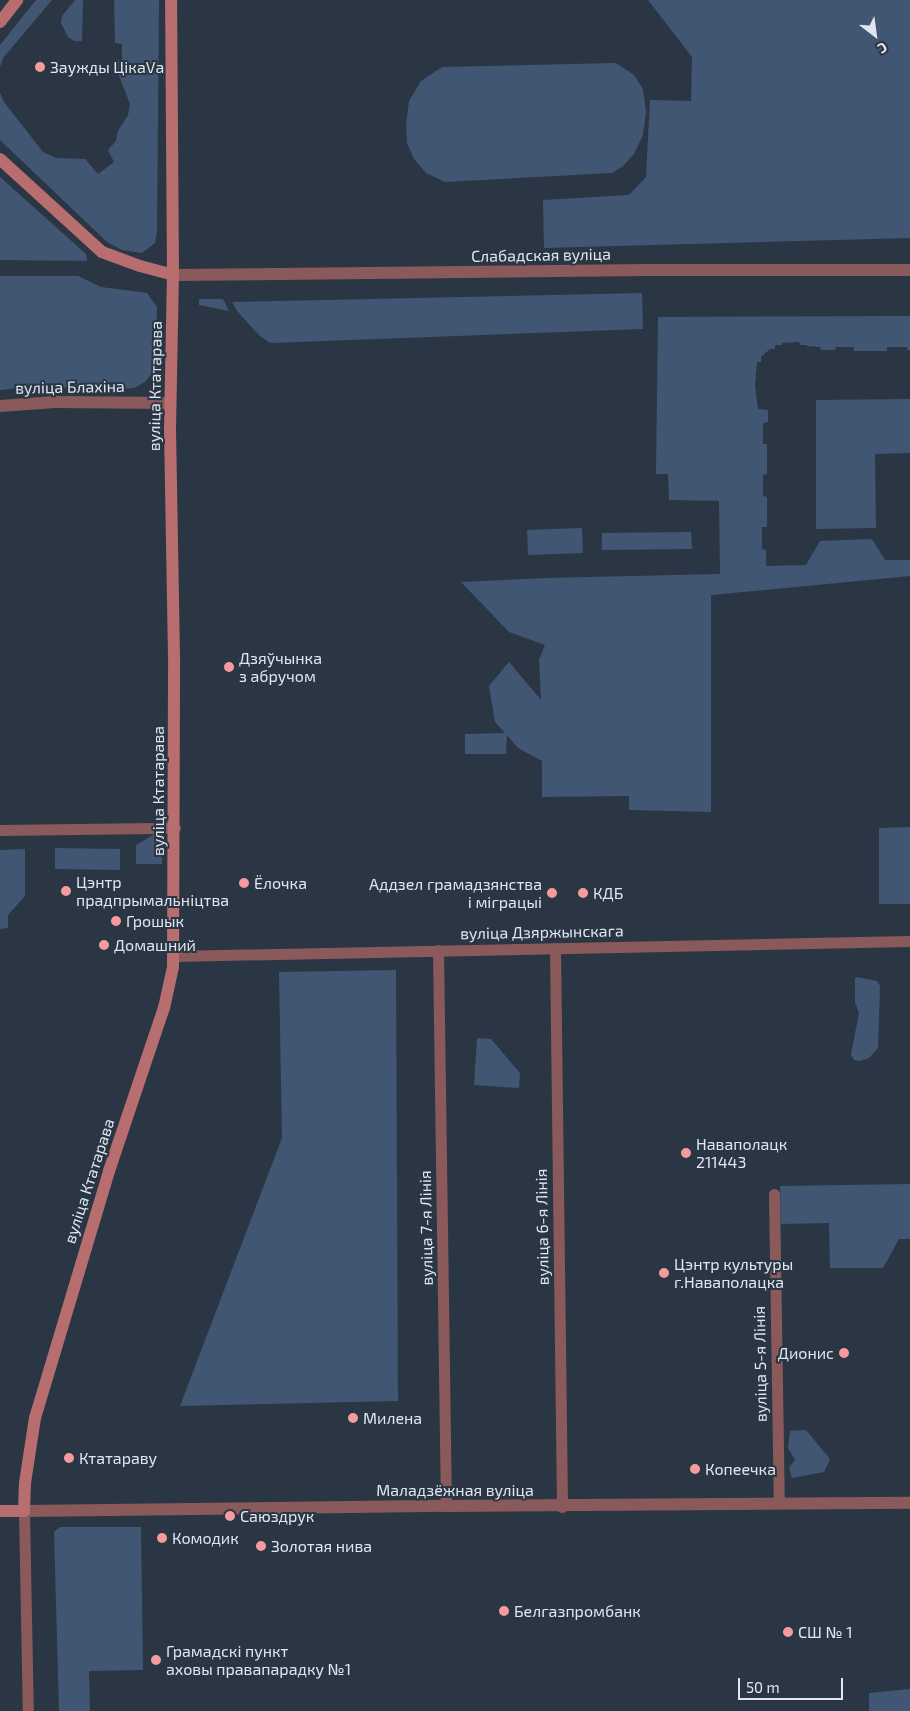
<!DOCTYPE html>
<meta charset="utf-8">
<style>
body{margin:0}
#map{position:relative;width:910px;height:1711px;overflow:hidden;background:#2b3645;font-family:"Exo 2",sans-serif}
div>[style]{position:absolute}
.green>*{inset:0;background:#405673}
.minor>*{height:11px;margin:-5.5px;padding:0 5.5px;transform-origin:5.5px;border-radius:5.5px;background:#8a5a5b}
.tertiary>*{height:12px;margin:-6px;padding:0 6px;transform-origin:6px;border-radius:6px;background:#8a5a5b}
.secondary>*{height:12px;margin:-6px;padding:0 6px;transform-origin:6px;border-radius:6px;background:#b86d6f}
.dots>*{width:14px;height:14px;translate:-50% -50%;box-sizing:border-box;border:2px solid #2b3645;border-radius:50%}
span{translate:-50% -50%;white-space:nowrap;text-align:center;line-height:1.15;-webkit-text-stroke:4px #2b3645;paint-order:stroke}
.poi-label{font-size:16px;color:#dfe6f0}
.left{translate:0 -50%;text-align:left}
.right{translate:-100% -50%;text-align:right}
.street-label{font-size:16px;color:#dfe6f0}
.north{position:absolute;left:850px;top:10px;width:50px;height:50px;-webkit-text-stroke:4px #2b3645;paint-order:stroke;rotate:150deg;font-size:14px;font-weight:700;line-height:20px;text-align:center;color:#dfe6f0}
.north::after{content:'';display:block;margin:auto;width:18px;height:22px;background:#dfe6f0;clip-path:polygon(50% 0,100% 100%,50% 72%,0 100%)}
.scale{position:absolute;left:738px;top:1678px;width:105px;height:22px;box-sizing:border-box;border:2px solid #dfe6f0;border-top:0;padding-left:6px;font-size:15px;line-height:18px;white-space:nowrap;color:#dfe6f0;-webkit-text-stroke:4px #2b3645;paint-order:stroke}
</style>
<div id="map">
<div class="green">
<div style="clip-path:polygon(36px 0,52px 0,3px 58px,0 67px,0 45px)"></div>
<div style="clip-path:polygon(75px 0,83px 0,82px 41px,74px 41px,68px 37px,61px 23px,62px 16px)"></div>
<div style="clip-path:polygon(114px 0,159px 0,159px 3px,157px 232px,155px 243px,142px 253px,122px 250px,107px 242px,0 140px,0 93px,4px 102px,43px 152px,56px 158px,85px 159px,98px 174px,114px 162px,108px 150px,116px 141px,118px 131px,128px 115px,130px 104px,117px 71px,116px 60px,122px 60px,122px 44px,115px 43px)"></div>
<div style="clip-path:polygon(648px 0,910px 0,910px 238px,544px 248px,543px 200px,629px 195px,646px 177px,650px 100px,691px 101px,692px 57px)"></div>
<div style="clip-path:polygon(616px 63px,634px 75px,643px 89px,646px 112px,643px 135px,634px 154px,622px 167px,612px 173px,445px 182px,426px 173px,414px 159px,407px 143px,406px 125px,409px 101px,421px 81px,442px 67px)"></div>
<div style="clip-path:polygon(0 177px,86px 254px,87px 261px,0 260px)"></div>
<div style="clip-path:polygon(0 276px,78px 276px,101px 287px,147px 293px,157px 307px,156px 364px,152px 373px,145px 382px,134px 388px,125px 389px,30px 387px,0 390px)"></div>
<div style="clip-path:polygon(642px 293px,643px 329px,270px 343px,260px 336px,237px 311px,232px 302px)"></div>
<div style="clip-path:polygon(199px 299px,223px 299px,229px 311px,199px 305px)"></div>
<div style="clip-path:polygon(910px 316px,910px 350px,907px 350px,907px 347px,887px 347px,887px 351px,854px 351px,854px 347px,836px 347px,835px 350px,821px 350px,820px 347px,807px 346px,807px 345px,800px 345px,799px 342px,782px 343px,782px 345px,775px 345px,775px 349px,770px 349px,761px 357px,761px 362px,757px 362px,755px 385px,758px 409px,768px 410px,768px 422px,763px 423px,763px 444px,767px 444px,767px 474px,763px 475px,763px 496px,767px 497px,767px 527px,762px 527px,762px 549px,766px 550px,766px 566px,806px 565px,820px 541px,872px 539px,885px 560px,910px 560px,910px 576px,711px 595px,711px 812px,629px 810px,629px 796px,542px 797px,542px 761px,518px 748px,507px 735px,506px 754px,465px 754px,465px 734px,505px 733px,495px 722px,489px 686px,509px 662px,541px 700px,539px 660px,545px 645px,509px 632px,461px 582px,546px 578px,720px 574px,719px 501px,669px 500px,668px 474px,656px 474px,658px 317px)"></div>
<div style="clip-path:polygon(910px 399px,910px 453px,875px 454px,876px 528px,816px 529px,816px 400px)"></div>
<div style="clip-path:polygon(582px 528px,583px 553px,528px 555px,527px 530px)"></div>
<div style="clip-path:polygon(691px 532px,692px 549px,602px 550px,602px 533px)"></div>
<div style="clip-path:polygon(910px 827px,910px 904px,879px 904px,879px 828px)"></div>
<div style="clip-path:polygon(155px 834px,162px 840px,162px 864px,136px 864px,136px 845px)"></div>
<div style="clip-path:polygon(55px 848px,120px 849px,120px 870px,55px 869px)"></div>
<div style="clip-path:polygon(25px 849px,25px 896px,8px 915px,8px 928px,0 929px,0 850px)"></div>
<div style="clip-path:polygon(396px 970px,398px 1401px,180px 1406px,282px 1138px,279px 972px)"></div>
<div style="clip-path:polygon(857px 977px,877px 981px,880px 986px,878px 1048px,869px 1058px,860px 1061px,854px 1060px,851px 1054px,859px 1013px,855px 1002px,855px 978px)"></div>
<div style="clip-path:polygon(477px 1038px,491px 1039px,520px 1073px,519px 1088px,474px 1085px)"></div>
<div style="clip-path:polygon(910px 1184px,910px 1239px,899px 1239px,883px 1268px,830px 1268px,829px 1223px,781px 1224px,780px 1186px)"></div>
<div style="clip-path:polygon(806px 1430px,830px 1459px,824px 1472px,792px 1478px,789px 1468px,795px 1460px,788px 1448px,790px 1431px)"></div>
<div style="clip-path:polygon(60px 1527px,141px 1527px,143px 1670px,89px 1671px,90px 1711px,59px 1711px,54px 1532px)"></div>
<div style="clip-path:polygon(910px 1689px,910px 1711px,869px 1711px,869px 1693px)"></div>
</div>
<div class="minor">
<div style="left:0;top:830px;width:175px;rotate:-0.7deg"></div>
<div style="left:555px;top:948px;width:559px;rotate:89.28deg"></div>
<div style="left:438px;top:950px;width:556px;rotate:89.18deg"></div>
<div style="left:174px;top:956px;width:736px;rotate:-1.17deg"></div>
<div style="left:774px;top:1194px;width:309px;rotate:89.1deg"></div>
<div style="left:24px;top:1511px;width:200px;rotate:88.9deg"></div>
</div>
<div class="tertiary">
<div style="left:173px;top:275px;width:474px;rotate:-0.6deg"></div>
<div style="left:647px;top:270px;width:263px"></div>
<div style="left:0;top:406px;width:55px;rotate:-4.2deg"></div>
<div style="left:55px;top:402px;width:115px;rotate:0.5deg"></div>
<div style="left:24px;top:1511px;width:422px;rotate:-0.7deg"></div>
<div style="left:446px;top:1506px;width:464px;rotate:-0.4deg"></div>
</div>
<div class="secondary">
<div style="left:0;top:22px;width:28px;rotate:-52deg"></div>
<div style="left:0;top:159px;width:138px;rotate:42.4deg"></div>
<div style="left:102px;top:252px;width:40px;rotate:20.2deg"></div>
<div style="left:140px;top:266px;width:34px;rotate:15deg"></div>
<div style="left:0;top:1511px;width:24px"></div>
<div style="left:24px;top:1511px;width:28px;rotate:-88deg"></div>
<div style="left:25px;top:1483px;width:66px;rotate:-81.3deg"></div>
<div style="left:35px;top:1418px;width:258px;rotate:-73.3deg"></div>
<div style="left:109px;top:1171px;width:172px;rotate:-71.4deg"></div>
<div style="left:164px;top:1008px;width:42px;rotate:-77.6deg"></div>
<div style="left:173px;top:967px;width:310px;rotate:-89.8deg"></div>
<div style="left:174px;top:657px;width:228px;rotate:-91deg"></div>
<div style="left:170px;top:429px;width:154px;rotate:-88.9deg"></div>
<div style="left:173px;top:275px;width:275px;rotate:-90.4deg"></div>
</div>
<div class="dots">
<div style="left:40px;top:67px;background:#f59b9d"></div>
<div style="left:229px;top:667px;background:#f59b9d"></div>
<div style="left:244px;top:883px;background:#f59b9d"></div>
<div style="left:66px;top:891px;background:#f59b9d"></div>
<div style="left:552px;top:893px;background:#f59b9d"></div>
<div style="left:583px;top:893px;background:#f59b9d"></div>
<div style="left:116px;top:921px;background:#f59b9d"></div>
<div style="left:104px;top:945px;background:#f59b9d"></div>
<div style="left:686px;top:1153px;background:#f59b9d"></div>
<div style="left:664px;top:1273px;background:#f59b9d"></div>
<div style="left:844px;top:1353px;background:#f59b9d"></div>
<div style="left:353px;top:1418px;background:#f59b9d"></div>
<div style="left:69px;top:1458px;background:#f59b9d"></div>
<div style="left:695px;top:1469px;background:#f59b9d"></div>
<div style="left:230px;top:1516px;background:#f59b9d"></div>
<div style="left:162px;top:1538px;background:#f59b9d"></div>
<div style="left:261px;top:1546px;background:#f59b9d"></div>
<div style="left:504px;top:1611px;background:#f59b9d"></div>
<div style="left:788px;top:1632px;background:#f59b9d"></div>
<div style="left:156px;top:1660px;background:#f59b9d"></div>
</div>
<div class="poi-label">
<span class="left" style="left:50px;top:67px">Заужды ЦікаVа</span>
<span class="left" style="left:239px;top:667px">Дзяўчынка<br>з абручом</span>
<span class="left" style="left:76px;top:891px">Цэнтр<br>прадпрымальніцтва</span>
<span class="left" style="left:254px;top:883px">Ёлочка</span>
<span class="right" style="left:542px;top:893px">Аддзел грамадзянства<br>і міграцыі</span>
<span class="left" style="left:593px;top:893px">КДБ</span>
<span class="left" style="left:126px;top:921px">Грошык</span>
<span class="left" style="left:114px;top:945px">Домашний</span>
<span class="left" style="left:696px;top:1153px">Наваполацк<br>211443</span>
<span class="left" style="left:674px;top:1273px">Цэнтр культуры<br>г.Наваполацка</span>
<span class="right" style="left:834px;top:1353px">Дионис</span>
<span class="left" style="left:363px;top:1418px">Милена</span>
<span class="left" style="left:79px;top:1458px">Ктатараву</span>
<span class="left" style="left:705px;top:1469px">Копеечка</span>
<span class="left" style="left:240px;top:1516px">Саюздрук</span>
<span class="left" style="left:172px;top:1538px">Комодик</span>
<span class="left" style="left:271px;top:1546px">Золотая нива</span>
<span class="left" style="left:514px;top:1611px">Белгазпромбанк</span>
<span class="left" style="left:798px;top:1632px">СШ № 1</span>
<span class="left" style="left:166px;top:1660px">Грамадскі пункт<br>аховы правапарадку №1</span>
</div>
<div class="street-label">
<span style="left:541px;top:255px;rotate:-1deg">Слабадская вуліца</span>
<span style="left:155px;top:386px;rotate:-89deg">вуліца Ктатарава</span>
<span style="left:70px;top:387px;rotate:-1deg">вуліца Блахіна</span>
<span style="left:158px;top:791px;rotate:-90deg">вуліца Ктатарава</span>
<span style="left:542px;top:932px;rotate:-1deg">вуліца Дзяржынскага</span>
<span style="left:89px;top:1181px;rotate:-72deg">вуліца Ктатарава</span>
<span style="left:542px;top:1227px;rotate:-91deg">вуліца 6-я Лінія</span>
<span style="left:426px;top:1228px;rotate:-91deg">вуліца 7-я Лінія</span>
<span style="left:760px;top:1364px;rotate:-91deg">вуліца 5-я Лінія</span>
<span style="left:455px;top:1490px">Маладзёжная вуліца</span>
</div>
<div class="north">С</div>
<div class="scale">50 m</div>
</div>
